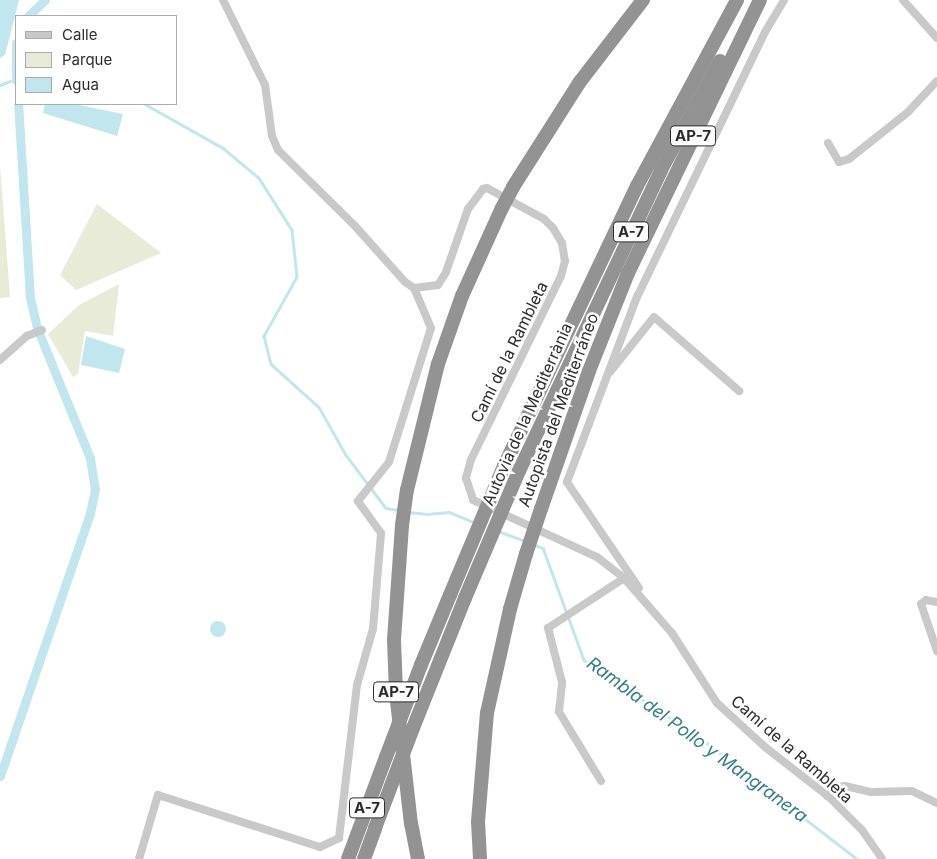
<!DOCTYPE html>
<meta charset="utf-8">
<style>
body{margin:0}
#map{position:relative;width:937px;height:859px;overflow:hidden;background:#fff;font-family:Inter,sans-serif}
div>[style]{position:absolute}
.green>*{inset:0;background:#e7ebd8}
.water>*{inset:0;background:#c2e6ed}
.round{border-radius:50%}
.stream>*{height:2.5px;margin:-1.25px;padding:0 1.25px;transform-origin:1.25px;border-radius:1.25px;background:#c2e6ed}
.canal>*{height:9px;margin:-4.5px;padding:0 4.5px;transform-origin:4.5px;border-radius:4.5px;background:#c2e6ed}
.street>*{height:8px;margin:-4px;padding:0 4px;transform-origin:4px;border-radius:4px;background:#c9c9c9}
.highway>*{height:14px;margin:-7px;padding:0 7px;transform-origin:7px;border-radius:7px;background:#939393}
.highway-bridge>*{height:14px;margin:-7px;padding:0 7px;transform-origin:7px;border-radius:7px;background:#939393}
span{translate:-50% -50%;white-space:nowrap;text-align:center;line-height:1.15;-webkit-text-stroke:5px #fff;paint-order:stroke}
.shield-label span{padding:1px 4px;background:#fff;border:1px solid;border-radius:4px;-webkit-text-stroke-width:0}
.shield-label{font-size:15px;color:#2c2c2c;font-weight:700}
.street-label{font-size:16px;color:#2c2c2c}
.water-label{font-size:18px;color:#337f8c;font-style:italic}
.legend{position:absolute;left:15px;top:15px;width:162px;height:90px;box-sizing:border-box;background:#fff;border:1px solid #ababab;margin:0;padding:6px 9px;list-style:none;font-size:15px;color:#2c2c2c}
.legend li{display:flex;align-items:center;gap:10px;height:25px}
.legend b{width:25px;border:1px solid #ababab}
</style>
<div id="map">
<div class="green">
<div style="clip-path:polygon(0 165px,10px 297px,0 298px)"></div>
<div style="clip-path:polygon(97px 204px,161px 253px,76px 290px,60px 275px)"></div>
<div style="clip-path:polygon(119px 284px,113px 336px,85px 331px,78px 374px,73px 377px,48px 334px,79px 305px)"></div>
</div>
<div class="water">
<div style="clip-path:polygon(0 0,19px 0,5px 55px,0 58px)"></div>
<div style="clip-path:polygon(45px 104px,74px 104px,123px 114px,117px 136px,43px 113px)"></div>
<div style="clip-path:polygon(86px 336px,125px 349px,119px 373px,81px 365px)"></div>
<div class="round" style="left:210px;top:621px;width:16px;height:16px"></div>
</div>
<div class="stream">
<div style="left:0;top:85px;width:17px;rotate:-21deg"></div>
<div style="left:145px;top:104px;width:90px;rotate:29.4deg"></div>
<div style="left:223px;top:148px;width:47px;rotate:39.8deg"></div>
<div style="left:259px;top:178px;width:62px;rotate:57.6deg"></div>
<div style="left:292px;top:230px;width:47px;rotate:83.9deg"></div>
<div style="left:297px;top:277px;width:68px;rotate:119.2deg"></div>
<div style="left:264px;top:336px;width:29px;rotate:76deg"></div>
<div style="left:271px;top:364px;width:64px;rotate:41.9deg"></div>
<div style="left:319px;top:407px;width:55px;rotate:60.6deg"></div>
<div style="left:346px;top:455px;width:66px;rotate:53deg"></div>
<div style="left:386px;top:508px;width:13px;rotate:9deg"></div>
<div style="left:409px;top:512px;width:18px;rotate:6deg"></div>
<div style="left:427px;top:514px;width:22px;rotate:-5deg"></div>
<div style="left:449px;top:512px;width:29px;rotate:22deg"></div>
<div style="left:498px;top:531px;width:29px;rotate:20deg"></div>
<div style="left:535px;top:545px;width:9px;rotate:21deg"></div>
<div style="left:543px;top:548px;width:119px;rotate:69.9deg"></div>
<div style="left:584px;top:660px;width:148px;rotate:34deg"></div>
<div style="left:707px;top:743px;width:190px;rotate:37.7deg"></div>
</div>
<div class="canal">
<div style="left:28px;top:16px;width:23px;rotate:-43deg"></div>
<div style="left:16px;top:43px;width:37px;rotate:90deg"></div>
<div style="left:0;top:776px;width:278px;rotate:-71.1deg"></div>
<div style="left:90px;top:513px;width:24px;rotate:-78deg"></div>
<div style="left:95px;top:490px;width:32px;rotate:-99deg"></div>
<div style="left:90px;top:458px;width:140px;rotate:-112.2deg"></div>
<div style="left:37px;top:328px;width:31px;rotate:-103deg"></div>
<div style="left:30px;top:298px;width:194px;rotate:-93.5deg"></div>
</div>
<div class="street">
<div style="left:223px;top:0;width:95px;rotate:63.7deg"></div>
<div style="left:265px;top:85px;width:51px;rotate:82.2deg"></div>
<div style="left:272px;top:136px;width:15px;rotate:67deg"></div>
<div style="left:278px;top:150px;width:108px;rotate:44.6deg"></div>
<div style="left:355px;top:226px;width:75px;rotate:48.2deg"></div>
<div style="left:405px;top:282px;width:11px;rotate:34deg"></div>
<div style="left:414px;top:288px;width:24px;rotate:-7deg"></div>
<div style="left:438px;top:285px;width:15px;rotate:-58deg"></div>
<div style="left:446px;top:272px;width:67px;rotate:-70.8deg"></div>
<div style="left:468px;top:209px;width:25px;rotate:-53deg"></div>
<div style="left:483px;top:189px;width:4px;rotate:-14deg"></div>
<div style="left:487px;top:188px;width:65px;rotate:28.5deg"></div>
<div style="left:544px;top:219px;width:13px;rotate:45deg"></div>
<div style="left:553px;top:228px;width:17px;rotate:59deg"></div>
<div style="left:562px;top:243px;width:18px;rotate:81deg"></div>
<div style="left:565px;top:261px;width:16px;rotate:105deg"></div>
<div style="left:561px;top:276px;width:205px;rotate:116.1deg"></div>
<div style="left:471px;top:460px;width:19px;rotate:106deg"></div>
<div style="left:466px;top:478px;width:23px;rotate:72deg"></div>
<div style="left:473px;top:500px;width:136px;rotate:24.7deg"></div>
<div style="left:597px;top:557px;width:34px;rotate:38deg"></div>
<div style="left:624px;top:578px;width:73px;rotate:48.9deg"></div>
<div style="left:672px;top:633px;width:83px;rotate:57.3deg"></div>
<div style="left:717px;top:703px;width:65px;rotate:42.5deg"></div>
<div style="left:765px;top:747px;width:81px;rotate:38deg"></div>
<div style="left:829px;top:797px;width:47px;rotate:45deg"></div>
<div style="left:862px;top:830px;width:35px;rotate:55deg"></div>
<div style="left:903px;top:0;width:51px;rotate:48.2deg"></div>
<div style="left:828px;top:143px;width:22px;rotate:60deg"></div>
<div style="left:839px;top:162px;width:10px;rotate:-17deg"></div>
<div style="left:849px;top:159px;width:75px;rotate:-38.5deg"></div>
<div style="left:908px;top:112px;width:42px;rotate:-46.9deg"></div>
<div style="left:0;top:360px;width:36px;rotate:-42deg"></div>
<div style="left:27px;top:336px;width:16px;rotate:-22deg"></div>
<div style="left:610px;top:372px;width:70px;rotate:-51.3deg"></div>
<div style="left:654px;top:317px;width:113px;rotate:41deg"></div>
<div style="left:639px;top:588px;width:128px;rotate:-124.2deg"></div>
<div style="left:567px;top:482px;width:198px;rotate:-69.3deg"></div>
<div style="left:637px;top:297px;width:294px;rotate:-64.2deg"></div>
<div style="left:765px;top:32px;width:37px;rotate:-59deg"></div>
<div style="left:937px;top:602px;width:11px;rotate:-170deg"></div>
<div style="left:926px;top:600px;width:6px;rotate:141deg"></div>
<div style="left:921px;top:604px;width:50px;rotate:71.2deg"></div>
<div style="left:601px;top:781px;width:81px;rotate:-121.3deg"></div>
<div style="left:559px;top:712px;width:30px;rotate:-84deg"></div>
<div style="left:562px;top:682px;width:56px;rotate:-104.5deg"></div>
<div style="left:548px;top:628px;width:91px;rotate:-33.3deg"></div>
<div style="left:827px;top:796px;width:12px;rotate:-42deg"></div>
<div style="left:836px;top:788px;width:9px;rotate:-13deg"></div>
<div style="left:845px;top:786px;width:27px;rotate:13deg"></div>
<div style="left:871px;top:792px;width:41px;rotate:-1.4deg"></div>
<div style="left:912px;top:791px;width:28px;rotate:26deg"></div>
<div style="left:139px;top:859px;width:67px;rotate:-73.5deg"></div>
<div style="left:158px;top:795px;width:170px;rotate:17.8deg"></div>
<div style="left:320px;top:847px;width:21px;rotate:-25deg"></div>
<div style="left:339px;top:838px;width:154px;rotate:-83.3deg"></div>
<div style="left:357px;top:685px;width:58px;rotate:-74.1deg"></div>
<div style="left:373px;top:629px;width:96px;rotate:-85.2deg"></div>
<div style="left:381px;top:533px;width:39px;rotate:-126deg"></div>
<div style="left:358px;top:501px;width:50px;rotate:-51.5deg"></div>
<div style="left:389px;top:462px;width:140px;rotate:-72.6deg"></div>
<div style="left:431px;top:328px;width:43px;rotate:-113deg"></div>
</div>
<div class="highway">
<div style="left:513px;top:187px;width:123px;rotate:-57.6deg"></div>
<div style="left:579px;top:83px;width:105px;rotate:-52.4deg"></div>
<div style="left:504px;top:466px;width:310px;rotate:-64.6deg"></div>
<div style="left:637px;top:186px;width:211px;rotate:-61.7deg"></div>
<div style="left:519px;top:471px;width:333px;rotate:-64.7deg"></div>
<div style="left:661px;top:170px;width:124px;rotate:-61.6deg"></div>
<div style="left:541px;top:509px;width:146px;rotate:-70.8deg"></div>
<div style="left:589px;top:371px;width:105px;rotate:-68.3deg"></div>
<div style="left:628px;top:273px;width:303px;rotate:-64.2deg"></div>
<div style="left:421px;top:665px;width:76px;rotate:-67.5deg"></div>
<div style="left:413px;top:728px;width:140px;rotate:-68.2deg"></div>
<div style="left:348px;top:859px;width:109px;rotate:-69.6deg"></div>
<div style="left:364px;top:859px;width:33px;rotate:-70deg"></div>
<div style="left:418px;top:859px;width:36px;rotate:-101deg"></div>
<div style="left:411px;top:824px;width:133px;rotate:-96.5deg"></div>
<div style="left:396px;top:692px;width:52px;rotate:-92.2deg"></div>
<div style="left:394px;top:640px;width:115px;rotate:-86deg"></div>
<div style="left:402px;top:525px;width:35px;rotate:-82deg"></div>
<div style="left:407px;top:490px;width:130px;rotate:-76.2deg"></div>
<div style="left:438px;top:364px;width:72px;rotate:-70.6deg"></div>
<div style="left:462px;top:296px;width:97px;rotate:-65.6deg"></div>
<div style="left:480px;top:859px;width:37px;rotate:-93deg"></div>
<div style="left:478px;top:822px;width:109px;rotate:-85.3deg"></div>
<div style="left:487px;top:713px;width:107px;rotate:-77.5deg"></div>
<div style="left:510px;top:609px;width:57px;rotate:-73.8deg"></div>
</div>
<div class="highway-bridge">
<div style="left:502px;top:208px;width:24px;rotate:-62deg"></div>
<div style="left:526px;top:554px;width:47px;rotate:-71.6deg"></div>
<div style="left:450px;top:595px;width:140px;rotate:-67.3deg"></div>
<div style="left:465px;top:598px;width:138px;rotate:-67deg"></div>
<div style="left:386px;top:757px;width:98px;rotate:-69.2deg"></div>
<div style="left:375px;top:828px;width:107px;rotate:-69.2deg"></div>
</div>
<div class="shield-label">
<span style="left:693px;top:136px">AP-7</span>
<span style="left:631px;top:232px">A-7</span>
<span style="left:396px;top:692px">AP-7</span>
<span style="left:367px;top:808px">A-7</span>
</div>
<div class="street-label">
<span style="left:509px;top:352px;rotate:-64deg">Camí de la Rambleta</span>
<span style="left:558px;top:410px;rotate:-70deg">Autopista del Mediterráneo</span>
<span style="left:527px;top:414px;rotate:-66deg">Autovia de la Mediterrània</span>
<span style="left:792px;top:749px;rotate:41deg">Camí de la Rambleta</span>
</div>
<div class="water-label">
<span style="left:697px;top:740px;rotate:36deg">Rambla del Pollo y Mangranera</span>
</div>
<ul class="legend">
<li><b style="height:6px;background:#c9c9c9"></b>Calle</li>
<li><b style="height:14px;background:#e7ebd8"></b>Parque</li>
<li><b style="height:14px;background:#c2e6ed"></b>Agua</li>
</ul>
</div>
